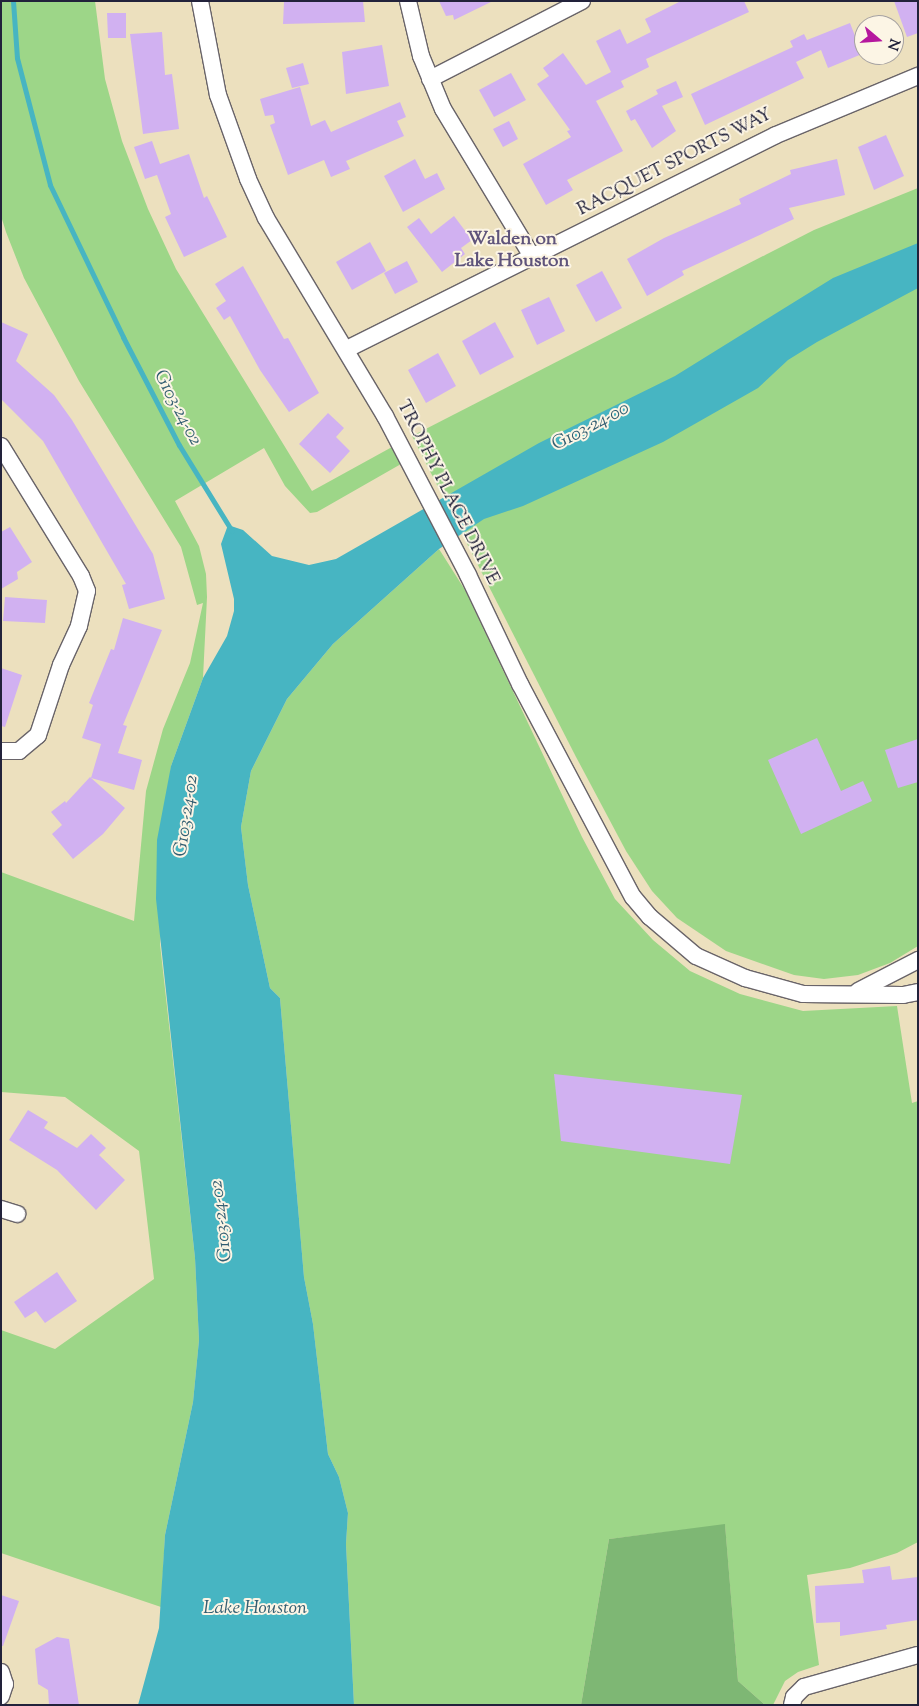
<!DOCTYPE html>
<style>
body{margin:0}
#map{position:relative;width:919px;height:1706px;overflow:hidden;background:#ece0be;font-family:"Sorts Mill Goudy",serif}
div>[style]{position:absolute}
.green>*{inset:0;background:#9dd688}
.forest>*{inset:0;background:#7eb774}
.water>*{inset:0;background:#47b5c2}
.stream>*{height:5px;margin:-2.5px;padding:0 2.5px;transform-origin:2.5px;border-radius:2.5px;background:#47b5c2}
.building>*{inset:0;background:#d1b1f1}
.roads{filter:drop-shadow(1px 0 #696469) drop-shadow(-1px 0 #696469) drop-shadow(0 1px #696469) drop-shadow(0 -1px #696469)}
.street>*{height:16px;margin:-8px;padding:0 8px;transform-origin:8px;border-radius:8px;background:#fff}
span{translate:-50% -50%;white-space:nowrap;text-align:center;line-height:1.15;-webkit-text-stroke:4px #fcf5e5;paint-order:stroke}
.street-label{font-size:18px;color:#22223b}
.neighbourhood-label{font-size:19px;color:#5f547b;font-weight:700}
.water-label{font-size:19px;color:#315d71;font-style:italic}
.frame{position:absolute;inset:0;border:2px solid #22223b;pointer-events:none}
.north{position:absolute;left:854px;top:15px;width:50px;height:50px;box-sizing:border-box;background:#fcf5e5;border:1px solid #a5a1a1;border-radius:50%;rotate:108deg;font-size:14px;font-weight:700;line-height:20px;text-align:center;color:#22223b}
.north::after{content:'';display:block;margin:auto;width:18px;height:22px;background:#b5179e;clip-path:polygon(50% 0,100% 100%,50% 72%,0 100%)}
</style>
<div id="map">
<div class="green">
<div style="clip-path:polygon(1px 1px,95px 1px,105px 79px,122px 141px,148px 209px,176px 269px,312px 491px,392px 447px,401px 464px,317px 512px,310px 513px,285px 486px,264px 448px,175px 501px,199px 546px,206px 574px,207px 597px,203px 678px,171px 766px,160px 944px,195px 1258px,199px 1340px,193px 1402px,165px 1535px,161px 1607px,1px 1553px,1px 1330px,55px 1349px,154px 1279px,139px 1151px,65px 1097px,1px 1092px,1px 872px,134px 921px,146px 791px,163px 729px,190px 663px,203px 603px,197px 605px,181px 547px,79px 381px,24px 278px,6px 232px,1px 216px)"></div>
<div style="clip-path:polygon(918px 188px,918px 946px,890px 963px,858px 975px,824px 979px,794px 975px,726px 951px,677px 918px,652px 891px,626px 851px,575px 755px,412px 436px,814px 230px)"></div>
<div style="clip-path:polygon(439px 549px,465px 590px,582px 837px,615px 899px,653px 940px,690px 971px,740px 994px,803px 1011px,897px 1006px,912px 1103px,918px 1101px,918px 1542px,897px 1553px,850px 1568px,807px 1575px,819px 1665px,798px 1672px,785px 1681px,773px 1705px,765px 1705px,738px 1681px,725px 1525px,609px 1539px,581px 1705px,354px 1705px,346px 1544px,348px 1513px,339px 1477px,328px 1454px,313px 1324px,304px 1277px,280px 998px,270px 988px,248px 885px,241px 827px,251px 771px,287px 699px,333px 644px)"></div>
</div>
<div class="forest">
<div style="clip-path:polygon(725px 1524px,738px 1681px,765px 1705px,581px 1705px,609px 1539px)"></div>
</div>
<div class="water">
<div style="clip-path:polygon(918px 243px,918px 288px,817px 342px,788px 360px,758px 388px,663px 442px,523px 506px,484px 519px,439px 549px,333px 644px,287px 699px,251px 771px,241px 827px,248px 885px,270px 988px,280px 998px,304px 1277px,313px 1324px,328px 1454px,339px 1477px,348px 1513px,346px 1544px,354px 1705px,138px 1705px,159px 1628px,165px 1535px,193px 1402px,199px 1340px,195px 1258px,156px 899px,157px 840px,171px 766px,203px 678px,227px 636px,234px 611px,234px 599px,221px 544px,228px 525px,243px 530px,272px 556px,309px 565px,336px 559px,539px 443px,675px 376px,833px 278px)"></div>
</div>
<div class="stream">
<div style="left:13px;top:1px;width:57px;rotate:86deg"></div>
<div style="left:17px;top:58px;width:131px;rotate:75.4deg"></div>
<div style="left:50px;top:185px;width:169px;rotate:64.3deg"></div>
<div style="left:123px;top:337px;width:122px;rotate:62.6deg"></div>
<div style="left:179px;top:445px;width:101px;rotate:58.4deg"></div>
</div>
<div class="building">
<div style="clip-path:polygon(326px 1px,363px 1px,365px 22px,283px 24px,284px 2px)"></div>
<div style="clip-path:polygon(439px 1px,493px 1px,454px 20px,453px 15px,446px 16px)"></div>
<div style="clip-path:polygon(681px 1px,744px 1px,749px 12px,646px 59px,649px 67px,621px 81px,624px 87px,596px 101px,623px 151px,567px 180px,573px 190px,546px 205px,523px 164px,571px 137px,567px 131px,570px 130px,537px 84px,549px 76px,543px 68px,563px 53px,586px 85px,611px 72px,596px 41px,620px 29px,627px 44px,651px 32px,645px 19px)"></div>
<div style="clip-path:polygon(894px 1px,918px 1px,918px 33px,907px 37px)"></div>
<div style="clip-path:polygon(107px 13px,126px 13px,126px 38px,108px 38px)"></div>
<div style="clip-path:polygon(850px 23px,862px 54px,828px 68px,821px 50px,796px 62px,804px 78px,705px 125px,691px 94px,793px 47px,790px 41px,804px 34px,807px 40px)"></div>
<div style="clip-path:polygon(162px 32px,165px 75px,172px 74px,179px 129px,143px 134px,130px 34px)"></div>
<div style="clip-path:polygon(382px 45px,389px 86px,346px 94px,342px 52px)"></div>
<div style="clip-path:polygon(303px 63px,309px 84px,292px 88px,286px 68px)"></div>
<div style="clip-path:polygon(511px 73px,526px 100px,494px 117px,479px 90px)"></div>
<div style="clip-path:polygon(676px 81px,683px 97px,662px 106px,676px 131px,652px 148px,635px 119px,631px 121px,626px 111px,658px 94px,656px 90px)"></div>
<div style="clip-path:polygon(300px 87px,311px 126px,325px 120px,331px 132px,400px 102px,406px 117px,397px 121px,404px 136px,346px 161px,350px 169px,331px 177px,324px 160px,288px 175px,270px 125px,275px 123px,273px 115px,265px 116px,260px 99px)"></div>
<div style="clip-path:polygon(509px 121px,518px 139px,503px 147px,493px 129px)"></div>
<div style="clip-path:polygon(886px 135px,904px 176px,874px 190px,858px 147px)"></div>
<div style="clip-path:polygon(152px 141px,160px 164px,189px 154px,204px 198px,207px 196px,227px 237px,184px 257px,165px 217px,171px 214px,157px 175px,145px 179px,134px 147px)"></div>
<div style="clip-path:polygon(415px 159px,425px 179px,437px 173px,445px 189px,403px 212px,384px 176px)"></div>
<div style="clip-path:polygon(837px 159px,845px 195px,789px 208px,794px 219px,682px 271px,684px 275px,647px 296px,627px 259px,664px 238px,741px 204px,739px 199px,791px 174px,790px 170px)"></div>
<div style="clip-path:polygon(454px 216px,472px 240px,461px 248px,465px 254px,442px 272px,407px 227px,419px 218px,431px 234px)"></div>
<div style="clip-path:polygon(370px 242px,386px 271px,352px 290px,336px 262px)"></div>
<div style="clip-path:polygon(407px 261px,418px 282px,395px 294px,384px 273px)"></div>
<div style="clip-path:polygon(243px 266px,284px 339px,288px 338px,319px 393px,289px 412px,260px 370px,230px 316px,224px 320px,216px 308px,226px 301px,215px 284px)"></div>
<div style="clip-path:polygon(602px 271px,622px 308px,596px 322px,576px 285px)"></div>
<div style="clip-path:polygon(549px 297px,565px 331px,537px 345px,521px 310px)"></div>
<div style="clip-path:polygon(1px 322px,28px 334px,16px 361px,54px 395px,72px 420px,153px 554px,165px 599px,129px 609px,122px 585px,126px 584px,43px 441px,1px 399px)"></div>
<div style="clip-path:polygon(495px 322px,514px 357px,480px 375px,462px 341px)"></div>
<div style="clip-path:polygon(438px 353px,456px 386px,426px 403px,408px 370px)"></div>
<div style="clip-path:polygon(328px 413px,344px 428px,336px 437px,350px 451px,330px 473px,299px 444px)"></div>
<div style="clip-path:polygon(10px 527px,32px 562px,17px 572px,18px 579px,1px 589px,1px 532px)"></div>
<div style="clip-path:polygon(5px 597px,47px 600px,45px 623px,3px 621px)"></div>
<div style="clip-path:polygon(123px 618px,162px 630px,123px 725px,127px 726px,118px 753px,142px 760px,134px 790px,91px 778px,101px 744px,82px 738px,93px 705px,89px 703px,111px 649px,114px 650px)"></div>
<div style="clip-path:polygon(1px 668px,22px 675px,5px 727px,1px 726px)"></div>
<div style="clip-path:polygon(817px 738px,841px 791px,863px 781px,872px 801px,801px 834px,768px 760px)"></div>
<div style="clip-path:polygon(918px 739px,918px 782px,898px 788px,885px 750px)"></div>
<div style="clip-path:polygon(90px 777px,125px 808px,103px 834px,73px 859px,52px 834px,62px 825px,51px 812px,65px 801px,66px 803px)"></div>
<div style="clip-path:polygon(554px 1074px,742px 1095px,730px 1164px,561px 1141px)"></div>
<div style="clip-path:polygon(28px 1110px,48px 1122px,44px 1128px,77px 1148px,91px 1134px,106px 1148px,99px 1155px,125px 1180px,96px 1210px,57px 1170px,9px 1140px)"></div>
<div style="clip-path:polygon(57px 1272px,77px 1301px,45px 1323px,36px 1311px,25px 1318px,14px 1302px)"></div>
<div style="clip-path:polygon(890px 1566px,892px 1580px,918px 1577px,918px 1620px,886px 1625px,887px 1629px,840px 1636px,840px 1622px,816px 1623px,815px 1586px,864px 1583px,862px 1570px)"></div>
<div style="clip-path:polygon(1px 1595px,19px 1601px,3px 1646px,1px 1646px)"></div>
<div style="clip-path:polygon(57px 1637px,69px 1639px,79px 1705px,49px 1705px,48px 1690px,38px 1684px,35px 1649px)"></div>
</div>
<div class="roads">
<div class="street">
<div style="left:200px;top:1px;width:96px;rotate:79.2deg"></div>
<div style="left:218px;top:95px;width:89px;rotate:70.3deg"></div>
<div style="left:248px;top:179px;width:43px;rotate:65.2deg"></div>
<div style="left:266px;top:218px;width:231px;rotate:59deg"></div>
<div style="left:385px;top:416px;width:179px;rotate:62.4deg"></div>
<div style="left:468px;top:575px;width:121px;rotate:64.5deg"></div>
<div style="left:520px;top:684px;width:241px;rotate:62.1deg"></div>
<div style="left:633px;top:897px;width:26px;rotate:50deg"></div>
<div style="left:650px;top:917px;width:60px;rotate:40.3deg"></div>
<div style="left:696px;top:956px;width:54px;rotate:24.2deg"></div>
<div style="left:745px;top:978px;width:60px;rotate:15.4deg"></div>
<div style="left:803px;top:994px;width:100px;rotate:0.6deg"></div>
<div style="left:903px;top:995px;width:15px;rotate:-11deg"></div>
<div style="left:408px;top:1px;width:57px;rotate:76.7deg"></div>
<div style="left:421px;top:56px;width:57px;rotate:67.5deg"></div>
<div style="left:443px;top:109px;width:174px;rotate:58.9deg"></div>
<div style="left:430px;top:79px;width:171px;rotate:-27.2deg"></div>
<div style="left:347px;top:349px;width:479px;rotate:-26.5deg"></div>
<div style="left:776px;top:135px;width:154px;rotate:-22.6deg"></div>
<div style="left:1px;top:446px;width:153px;rotate:58.4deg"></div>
<div style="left:81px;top:576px;width:16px;rotate:68deg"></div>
<div style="left:87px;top:591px;width:36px;rotate:103deg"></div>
<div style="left:79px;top:626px;width:43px;rotate:114.8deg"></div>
<div style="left:61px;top:665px;width:74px;rotate:108.2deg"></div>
<div style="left:38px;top:735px;width:25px;rotate:140deg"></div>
<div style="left:19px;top:751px;width:18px;rotate:180deg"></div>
<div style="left:858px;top:991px;width:68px;rotate:-27.3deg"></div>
<div style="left:1px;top:1209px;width:17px;rotate:17deg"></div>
<div style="left:1px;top:1672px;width:13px;rotate:72deg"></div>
<div style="left:5px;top:1684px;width:13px;rotate:108deg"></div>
<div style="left:792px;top:1705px;width:8px;rotate:-76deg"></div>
<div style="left:794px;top:1697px;width:14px;rotate:-45deg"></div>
<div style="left:804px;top:1687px;width:118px;rotate:-15.7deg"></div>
</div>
</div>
<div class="street-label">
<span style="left:675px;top:163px;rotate:-27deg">RACQUET SPORTS WAY</span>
<span style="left:447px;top:493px;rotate:63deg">TROPHY PLACE DRIVE</span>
</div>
<div class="neighbourhood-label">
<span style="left:512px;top:251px">Walden on<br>Lake Houston</span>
</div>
<div class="water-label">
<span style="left:177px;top:408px;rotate:62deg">G103-24-02</span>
<span style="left:591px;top:427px;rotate:-28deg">G103-24-00</span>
<span style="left:187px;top:816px;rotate:-82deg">G103-24-02</span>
<span style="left:222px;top:1221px;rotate:-97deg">G103-24-02</span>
<span style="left:255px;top:1609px">Lake Houston</span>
</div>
<div class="frame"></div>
<div class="north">N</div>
</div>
